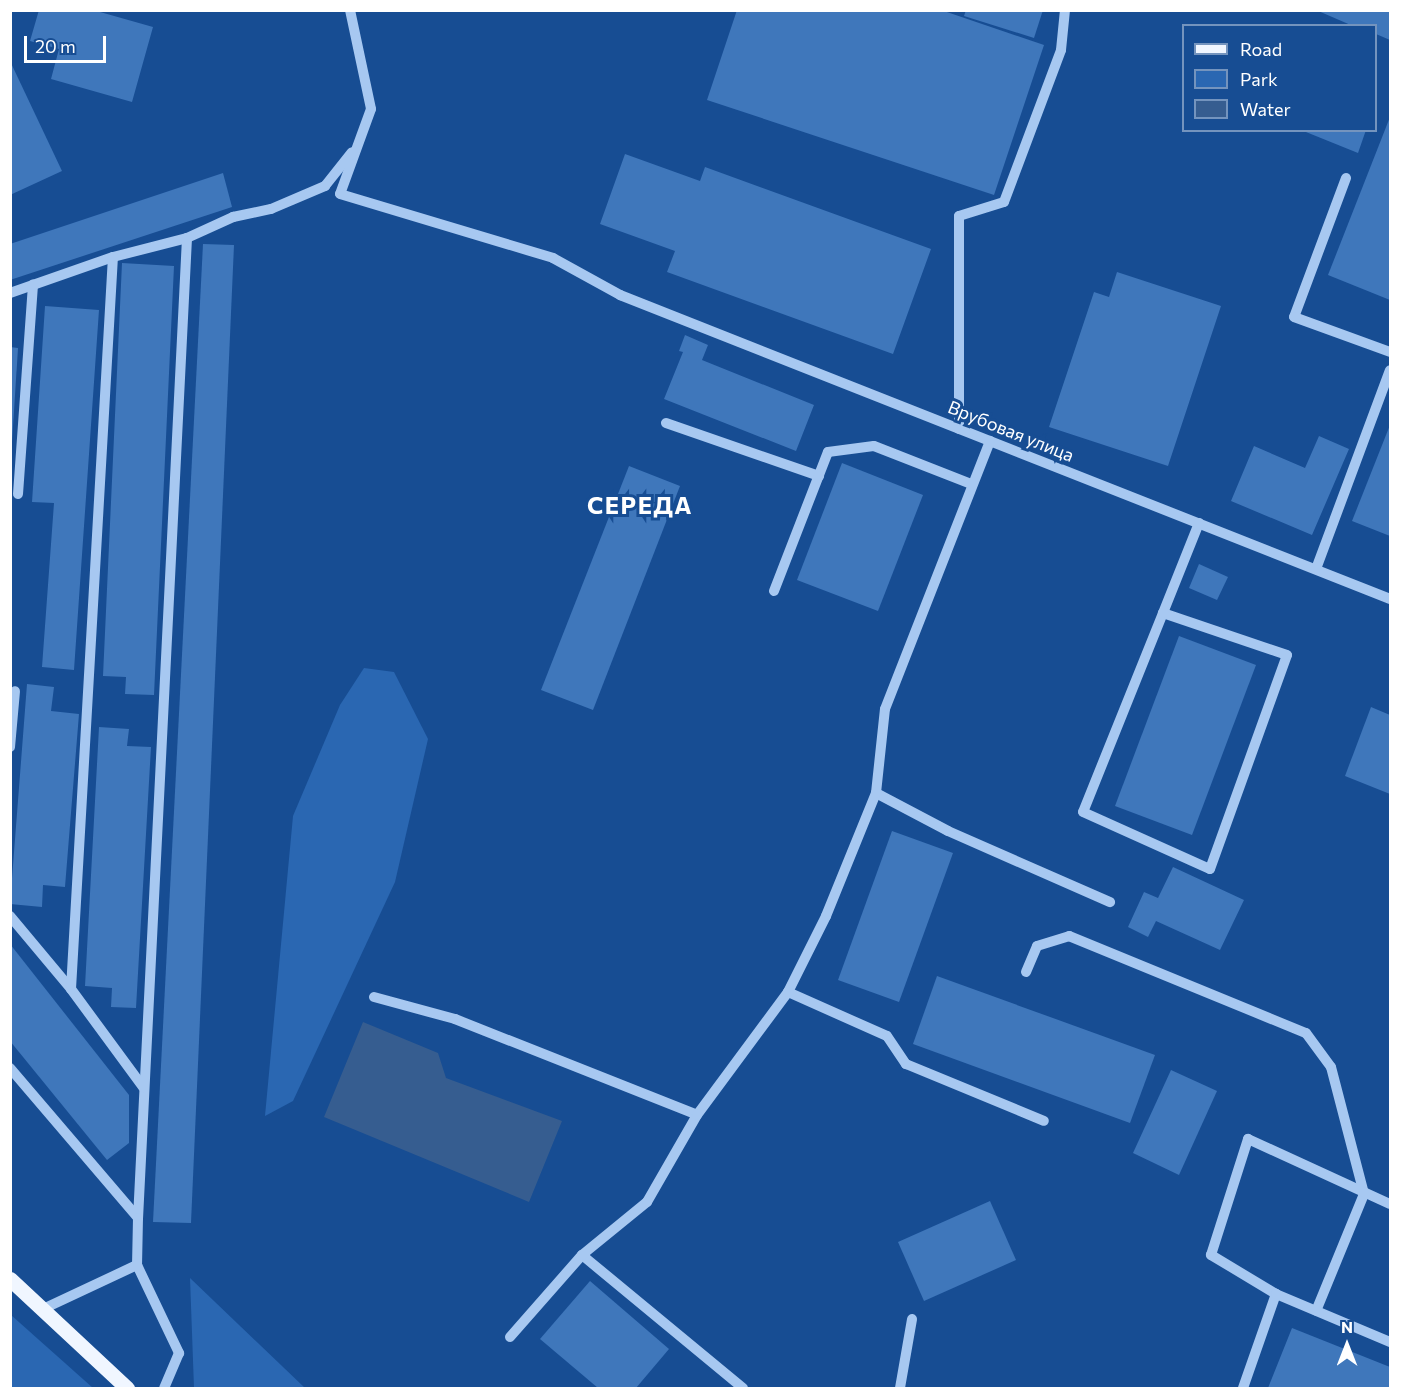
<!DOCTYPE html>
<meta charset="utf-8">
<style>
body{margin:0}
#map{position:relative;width:1401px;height:1399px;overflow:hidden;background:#174d93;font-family:Commissioner,sans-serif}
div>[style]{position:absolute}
.green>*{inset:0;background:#2a67b2}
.water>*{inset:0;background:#365d90}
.building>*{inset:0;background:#3f77bb}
.minor>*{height:10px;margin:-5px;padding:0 5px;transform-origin:5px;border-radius:5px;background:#a7c8f1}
.major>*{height:15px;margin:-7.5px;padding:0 7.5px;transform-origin:7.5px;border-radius:7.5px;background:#f0f6ff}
span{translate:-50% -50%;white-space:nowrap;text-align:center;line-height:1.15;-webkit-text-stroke:6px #174d93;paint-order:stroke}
.street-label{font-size:18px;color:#fff}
.district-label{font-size:24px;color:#fff;font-weight:700;letter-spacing:1.5px}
.frame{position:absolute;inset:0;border:12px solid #fff;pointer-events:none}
.legend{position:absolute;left:1182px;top:24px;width:195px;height:108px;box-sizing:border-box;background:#174d93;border:2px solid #7494be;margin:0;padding:8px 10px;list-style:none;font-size:18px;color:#fff}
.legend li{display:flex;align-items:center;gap:12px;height:30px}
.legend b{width:30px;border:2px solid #7494be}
.north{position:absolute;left:1317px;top:1315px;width:60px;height:60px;-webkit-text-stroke:4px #174d93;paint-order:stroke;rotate:0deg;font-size:16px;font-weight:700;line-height:24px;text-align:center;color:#fff}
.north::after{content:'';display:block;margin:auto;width:21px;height:27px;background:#fff;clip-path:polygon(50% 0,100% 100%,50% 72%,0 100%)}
.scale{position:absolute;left:24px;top:36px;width:82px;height:27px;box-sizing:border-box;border:3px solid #fff;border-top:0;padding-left:8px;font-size:18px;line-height:21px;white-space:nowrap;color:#fff;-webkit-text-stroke:4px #174d93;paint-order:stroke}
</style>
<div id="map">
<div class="green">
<div style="clip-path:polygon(364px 668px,394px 672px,428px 739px,395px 882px,293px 1101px,265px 1116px,293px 816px,340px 705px)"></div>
<div style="clip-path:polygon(190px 1278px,305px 1388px,194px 1388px)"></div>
<div style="clip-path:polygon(10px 1315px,11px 1315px,93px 1388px,11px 1388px)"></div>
</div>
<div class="water">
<div style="clip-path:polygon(363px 1022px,438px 1053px,446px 1078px,562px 1121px,529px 1202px,324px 1117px)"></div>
</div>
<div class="building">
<div style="clip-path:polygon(39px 10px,93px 10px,153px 27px,132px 102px,51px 79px,59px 49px,30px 41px)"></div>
<div style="clip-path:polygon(737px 10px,941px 10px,1044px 45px,994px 195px,707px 100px)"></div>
<div style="clip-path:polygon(966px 10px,1043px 10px,1034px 38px,964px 16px)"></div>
<div style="clip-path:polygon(1316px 10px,1390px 10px,1390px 40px,1376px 34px,1376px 26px,1353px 26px)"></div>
<div style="clip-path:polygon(10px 61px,62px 171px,10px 195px)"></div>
<div style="clip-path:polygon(1390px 117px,1390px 300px,1328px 275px)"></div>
<div style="clip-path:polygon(1301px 130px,1366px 130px,1358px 153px)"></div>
<div style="clip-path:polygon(625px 154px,700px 181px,705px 167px,931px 249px,893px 354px,667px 272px,675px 251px,600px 224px)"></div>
<div style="clip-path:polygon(223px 173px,232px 207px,10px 280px,10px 244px)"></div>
<div style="clip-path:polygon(203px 244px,234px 245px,191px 1223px,153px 1222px)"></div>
<div style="clip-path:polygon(122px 263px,174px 266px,154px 695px,125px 694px,126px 677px,103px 676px)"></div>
<div style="clip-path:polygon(1117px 272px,1221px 306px,1168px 466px,1049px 427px,1094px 292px,1109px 297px)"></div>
<div style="clip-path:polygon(45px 306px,99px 310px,74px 670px,42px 667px,54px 503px,32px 502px)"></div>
<div style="clip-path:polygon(685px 335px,708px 345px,702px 360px,814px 405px,796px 451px,664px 399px,683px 352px,679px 351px)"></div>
<div style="clip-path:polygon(10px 347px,18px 348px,12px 442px,10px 442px)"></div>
<div style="clip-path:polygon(1390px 425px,1390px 536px,1352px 521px)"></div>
<div style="clip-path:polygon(1319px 436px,1349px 449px,1312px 535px,1231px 501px,1254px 446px,1305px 468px)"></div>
<div style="clip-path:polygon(842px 463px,923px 495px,878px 611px,797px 580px)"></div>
<div style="clip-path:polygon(629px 466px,680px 486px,593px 710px,541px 690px)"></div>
<div style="clip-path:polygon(1199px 564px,1228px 577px,1217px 600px,1189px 588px)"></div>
<div style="clip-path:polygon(1179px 636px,1256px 665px,1192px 835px,1115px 806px)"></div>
<div style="clip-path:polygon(27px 684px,54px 687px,51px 711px,79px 714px,65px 887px,43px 885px,42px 907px,10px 904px)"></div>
<div style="clip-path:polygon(1371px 707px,1390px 715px,1390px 794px,1345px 776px)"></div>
<div style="clip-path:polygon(99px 727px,129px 729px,127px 746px,151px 747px,136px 1008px,111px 1007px,112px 988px,85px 986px)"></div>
<div style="clip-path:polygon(892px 831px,953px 853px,899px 1002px,838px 980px)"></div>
<div style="clip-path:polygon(1173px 867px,1244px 900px,1220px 950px,1156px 921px,1148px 937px,1128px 927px,1144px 892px,1158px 898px)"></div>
<div style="clip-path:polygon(10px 944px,129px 1095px,129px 1143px,107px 1160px,10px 1041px)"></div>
<div style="clip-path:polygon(937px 976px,1155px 1055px,1130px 1123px,913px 1044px)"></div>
<div style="clip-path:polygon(1171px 1070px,1217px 1091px,1179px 1175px,1133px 1153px)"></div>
<div style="clip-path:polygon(990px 1201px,1016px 1260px,924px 1301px,898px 1242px)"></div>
<div style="clip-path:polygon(590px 1281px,669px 1349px,636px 1388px,598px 1388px,540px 1339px)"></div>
<div style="clip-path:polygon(1292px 1328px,1390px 1367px,1390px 1388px,1268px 1388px)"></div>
</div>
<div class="minor">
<div style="left:350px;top:10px;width:101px;rotate:78deg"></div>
<div style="left:371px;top:109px;width:90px;rotate:110deg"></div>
<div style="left:340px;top:194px;width:222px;rotate:16.7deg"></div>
<div style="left:553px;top:258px;width:77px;rotate:28.9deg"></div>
<div style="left:620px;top:295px;width:828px;rotate:21.54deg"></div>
<div style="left:1346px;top:178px;width:148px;rotate:110.5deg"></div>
<div style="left:1294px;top:317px;width:102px;rotate:20deg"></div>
<div style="left:187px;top:238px;width:51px;rotate:-24.5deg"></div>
<div style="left:233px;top:217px;width:39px;rotate:-12deg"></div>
<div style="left:271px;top:209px;width:59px;rotate:-23.1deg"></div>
<div style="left:325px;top:186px;width:43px;rotate:-51.5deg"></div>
<div style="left:10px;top:293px;width:109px;rotate:-19.3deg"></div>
<div style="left:113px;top:257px;width:76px;rotate:-14.4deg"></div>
<div style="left:187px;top:238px;width:981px;rotate:92.86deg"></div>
<div style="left:666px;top:423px;width:162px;rotate:19.1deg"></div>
<div style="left:959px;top:429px;width:213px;rotate:-90deg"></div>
<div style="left:959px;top:216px;width:47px;rotate:-17.3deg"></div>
<div style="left:1004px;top:202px;width:162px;rotate:-69.4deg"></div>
<div style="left:1061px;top:50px;width:40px;rotate:-84.3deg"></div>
<div style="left:18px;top:494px;width:210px;rotate:-85.9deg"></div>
<div style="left:1316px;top:569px;width:212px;rotate:-69.6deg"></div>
<div style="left:774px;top:591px;width:149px;rotate:-68.8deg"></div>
<div style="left:828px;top:452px;width:46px;rotate:-7.4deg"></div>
<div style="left:874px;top:446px;width:104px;rotate:21.4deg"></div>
<div style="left:1163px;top:613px;width:214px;rotate:111.9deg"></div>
<div style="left:1083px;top:812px;width:139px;rotate:24.2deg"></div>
<div style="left:1210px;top:869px;width:227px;rotate:-70.2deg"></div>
<div style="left:1287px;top:655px;width:131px;rotate:-161.3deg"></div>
<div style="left:1163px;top:613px;width:97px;rotate:-68.2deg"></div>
<div style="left:10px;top:747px;width:56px;rotate:-84.9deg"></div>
<div style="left:876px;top:793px;width:81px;rotate:27.8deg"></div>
<div style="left:948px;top:831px;width:177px;rotate:23.7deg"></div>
<div style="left:10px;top:916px;width:95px;rotate:50.1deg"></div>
<div style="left:71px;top:989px;width:122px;rotate:53.7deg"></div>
<div style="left:1026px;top:972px;width:28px;rotate:-67deg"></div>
<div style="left:1037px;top:946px;width:34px;rotate:-17deg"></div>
<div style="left:1069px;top:936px;width:256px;rotate:22.3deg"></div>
<div style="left:1306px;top:1033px;width:42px;rotate:53.7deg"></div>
<div style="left:1331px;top:1067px;width:131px;rotate:75.4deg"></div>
<div style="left:1364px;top:1194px;width:126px;rotate:112.3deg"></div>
<div style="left:71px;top:989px;width:733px;rotate:-86.72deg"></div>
<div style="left:788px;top:992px;width:108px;rotate:24deg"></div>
<div style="left:887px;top:1036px;width:34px;rotate:56deg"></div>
<div style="left:906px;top:1064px;width:149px;rotate:22.4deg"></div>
<div style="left:374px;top:997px;width:84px;rotate:15.2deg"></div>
<div style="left:455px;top:1019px;width:260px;rotate:21.6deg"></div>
<div style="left:10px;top:1068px;width:197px;rotate:49.5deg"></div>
<div style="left:138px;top:1218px;width:47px;rotate:91.2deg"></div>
<div style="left:137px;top:1265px;width:98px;rotate:64.5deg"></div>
<div style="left:179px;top:1353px;width:38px;rotate:113deg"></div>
<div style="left:582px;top:1255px;width:209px;rotate:39.6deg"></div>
<div style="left:1276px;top:1294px;width:76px;rotate:-149deg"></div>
<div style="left:1211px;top:1255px;width:122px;rotate:-72.3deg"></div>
<div style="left:1248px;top:1139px;width:156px;rotate:24.6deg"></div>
<div style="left:43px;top:1309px;width:104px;rotate:-25.1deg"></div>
<div style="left:510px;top:1337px;width:109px;rotate:-48.7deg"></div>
<div style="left:582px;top:1255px;width:84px;rotate:-39.2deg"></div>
<div style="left:647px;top:1202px;width:100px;rotate:-60.1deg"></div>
<div style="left:697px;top:1115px;width:153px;rotate:-53.5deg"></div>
<div style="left:788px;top:992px;width:85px;rotate:-63.4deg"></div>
<div style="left:826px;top:916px;width:133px;rotate:-67.9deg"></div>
<div style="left:876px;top:793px;width:84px;rotate:-83.9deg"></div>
<div style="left:885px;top:709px;width:288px;rotate:-68.6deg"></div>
<div style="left:900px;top:1388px;width:70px;rotate:-80.1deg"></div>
<div style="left:1243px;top:1388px;width:100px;rotate:-70.7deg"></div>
<div style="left:1276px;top:1294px;width:124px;rotate:22.8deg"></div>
</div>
<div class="major">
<div style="left:10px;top:1279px;width:160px;rotate:43deg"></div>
</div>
<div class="street-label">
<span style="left:1011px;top:431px;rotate:22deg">Врубовая улица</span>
</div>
<div class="district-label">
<span style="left:640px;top:505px">СЕРЕДА</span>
</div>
<div class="frame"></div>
<ul class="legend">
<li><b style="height:8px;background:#f0f6ff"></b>Road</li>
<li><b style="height:16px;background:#2a67b2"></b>Park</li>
<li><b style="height:16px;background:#365d90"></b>Water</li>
</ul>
<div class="north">N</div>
<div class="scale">20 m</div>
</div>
